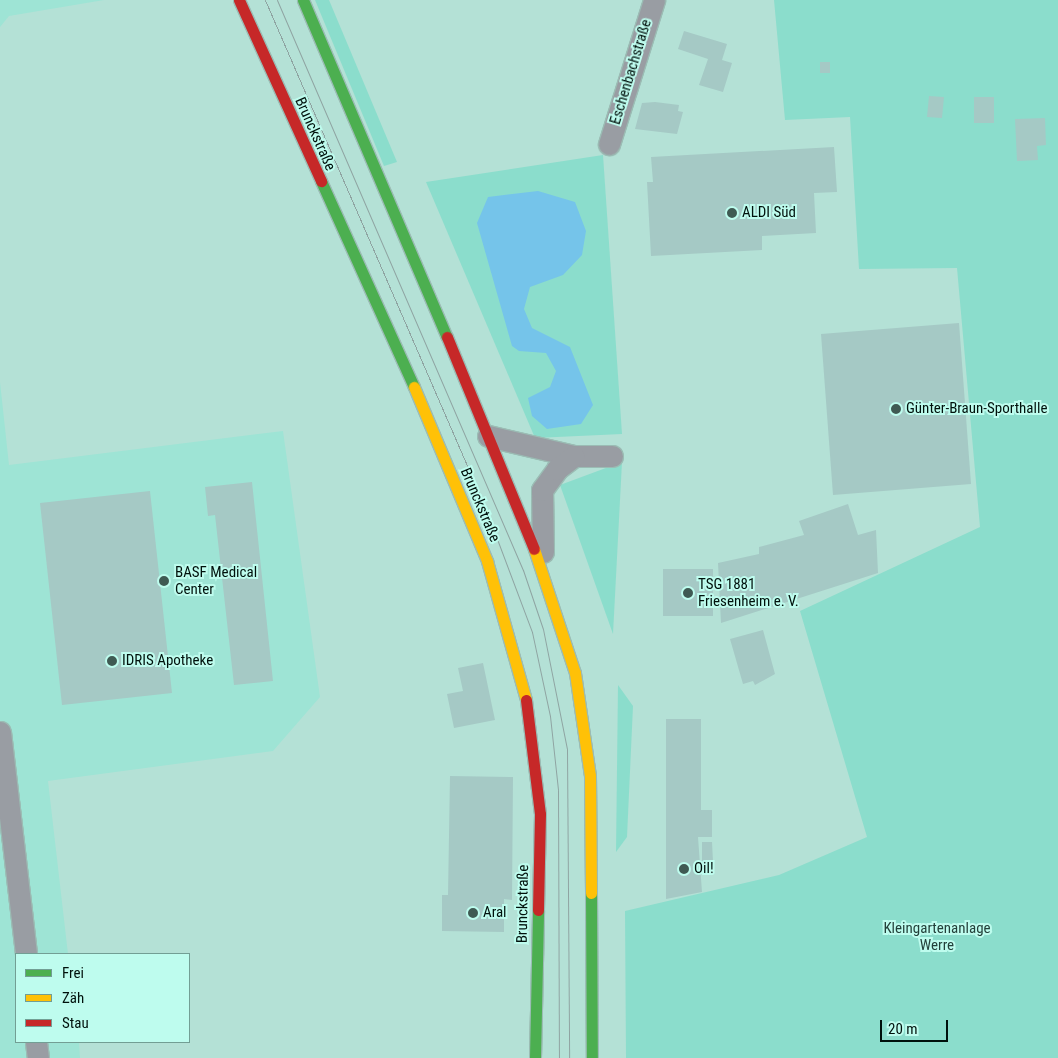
<!DOCTYPE html>
<meta charset="utf-8">
<style>
body{margin:0}
#map{position:relative;width:1058px;height:1058px;overflow:hidden;background:#b4e1d6;font-family:"Roboto Condensed",sans-serif}
div>[style]{position:absolute}
.built>*{inset:0;background:#9ee4d5}
.green>*{inset:0;background:#8bddcc}
.water>*{inset:0;background:#75c4ea}
.building>*{inset:0;background:#a5c9c5}
.roads{filter:drop-shadow(1px 0 #9bbcb4) drop-shadow(-1px 0 #9bbcb4) drop-shadow(0 1px #9bbcb4) drop-shadow(0 -1px #9bbcb4)}
.street>*{height:21px;margin:-10.5px;padding:0 10.5px;transform-origin:10.5px;border-radius:10.5px;background:#999da3}
.fast>*{height:11px;margin:-5.5px;padding:0 5.5px;transform-origin:5.5px;border-radius:5.5px;background:#4caf50}
.slow>*{height:11px;margin:-5.5px;padding:0 5.5px;transform-origin:5.5px;border-radius:5.5px;background:#ffc107}
.jam>*{height:11px;margin:-5.5px;padding:0 5.5px;transform-origin:5.5px;border-radius:5.5px;background:#c62828}
.tram>*{height:1px;margin:-0.5px;padding:0 0.5px;transform-origin:0.5px;border-radius:0.5px;background:#8fa4a2}
.dots>*{width:14px;height:14px;translate:-50% -50%;box-sizing:border-box;border:2px solid #befcee;border-radius:50%}
span{translate:-50% -50%;white-space:nowrap;text-align:center;line-height:1.15;-webkit-text-stroke:4px #befcee;paint-order:stroke}
.street-label{font-size:15px;color:#00110c}
.poi-label{font-size:15px;color:#00110c}
.left{translate:0 -50%;text-align:left}
.park-label{font-size:15px;color:#23403a}
.legend{position:absolute;left:15px;top:953px;width:175px;height:90px;box-sizing:border-box;background:#befcee;border:1px solid #729e94;margin:0;padding:6px 9px;list-style:none;font-size:15px;color:#00110c}
.legend li{display:flex;align-items:center;gap:10px;height:25px}
.legend b{width:25px;border:1px solid #729e94}
.scale{position:absolute;left:880px;top:1020px;width:68px;height:22px;box-sizing:border-box;border:2px solid #00110c;border-top:0;padding-left:6px;font-size:15px;line-height:18px;white-space:nowrap;color:#00110c;-webkit-text-stroke:4px #befcee;paint-order:stroke}
</style>
<div id="map">
<div class="built">
<div style="clip-path:polygon(0 0,104px 0,9px 16px,0 27px)"></div>
<div style="clip-path:polygon(0 382px,9px 465px,283px 431px,320px 697px,273px 751px,48px 781px,68px 954px,16px 954px,16px 1042px,79px 1042px,80px 1058px,0 1058px)"></div>
</div>
<div class="green">
<div style="clip-path:polygon(315px 0,329px 0,397px 162px,384px 166px)"></div>
<div style="clip-path:polygon(774px 0,1058px 0,1058px 1058px,626px 1058px,625px 911px,779px 875px,867px 837px,800px 611px,980px 527px,957px 268px,859px 269px,850px 117px,785px 120px)"></div>
<div style="clip-path:polygon(603px 155px,622px 434px,535px 438px,426px 182px)"></div>
<div style="clip-path:polygon(622px 462px,613px 634px,560px 485px)"></div>
<div style="clip-path:polygon(618px 685px,633px 706px,627px 837px,616px 852px)"></div>
</div>
<div class="water">
<div style="clip-path:polygon(538px 191px,575px 202px,586px 231px,582px 255px,563px 275px,530px 287px,524px 309px,532px 328px,570px 347px,593px 405px,581px 424px,547px 429px,532px 416px,528px 398px,550px 387px,556px 371px,546px 353px,519px 351px,512px 346px,477px 223px,488px 197px)"></div>
</div>
<div class="building">
<div style="clip-path:polygon(684px 31px,727px 44px,722px 60px,732px 63px,723px 92px,699px 85px,708px 59px,678px 49px)"></div>
<div style="clip-path:polygon(820px 62px,830px 62px,830px 73px,820px 73px)"></div>
<div style="clip-path:polygon(929px 96px,944px 97px,942px 118px,927px 117px)"></div>
<div style="clip-path:polygon(974px 97px,994px 97px,994px 123px,974px 123px)"></div>
<div style="clip-path:polygon(655px 102px,679px 105px,678px 111px,683px 112px,677px 134px,635px 129px,642px 103px)"></div>
<div style="clip-path:polygon(1045px 118px,1046px 145px,1037px 146px,1038px 160px,1017px 161px,1015px 119px)"></div>
<div style="clip-path:polygon(834px 147px,837px 192px,814px 193px,816px 233px,762px 236px,762px 250px,651px 256px,647px 182px,653px 182px,651px 157px)"></div>
<div style="clip-path:polygon(959px 323px,971px 484px,833px 495px,821px 334px)"></div>
<div style="clip-path:polygon(252px 482px,273px 681px,234px 685px,215px 515px,208px 516px,205px 487px)"></div>
<div style="clip-path:polygon(150px 491px,172px 693px,62px 705px,40px 503px)"></div>
<div style="clip-path:polygon(848px 504px,858px 535px,876px 530px,878px 573px,721px 623px,718px 563px,759px 554px,759px 547px,804px 535px,799px 521px)"></div>
<div style="clip-path:polygon(663px 569px,713px 569px,713px 616px,663px 616px)"></div>
<div style="clip-path:polygon(763px 630px,775px 674px,755px 685px,753px 681px,743px 684px,730px 639px)"></div>
<div style="clip-path:polygon(483px 663px,495px 720px,454px 728px,447px 694px,463px 691px,458px 668px)"></div>
<div style="clip-path:polygon(666px 719px,701px 719px,701px 810px,712px 810px,712px 837px,698px 837px,702px 892px,666px 899px)"></div>
<div style="clip-path:polygon(450px 776px,513px 777px,512px 900px,504px 899px,504px 932px,442px 931px,442px 895px,448px 895px)"></div>
<div style="clip-path:polygon(702px 842px,712px 842px,713px 862px,702px 862px)"></div>
</div>
<div class="roads">
<div class="street">
<div style="left:609px;top:144px;width:151px;rotate:-72.6deg"></div>
<div style="left:488px;top:436px;width:88px;rotate:13.1deg"></div>
<div style="left:574px;top:456px;width:38px"></div>
<div style="left:543px;top:552px;width:62px;rotate:-90.9deg"></div>
<div style="left:542px;top:490px;width:26px;rotate:-54deg"></div>
<div style="left:557px;top:469px;width:21px;rotate:-37deg"></div>
<div style="left:0;top:732px;width:224px;rotate:83.3deg"></div>
<div style="left:36px;top:1042px;width:16px;rotate:83deg"></div>
</div>
<div class="fast">
<div style="left:303px;top:0;width:366px;rotate:66.9deg"></div>
<div style="left:321px;top:181px;width:226px;rotate:65.7deg"></div>
<div style="left:591px;top:893px;width:165px;rotate:89.7deg"></div>
<div style="left:535px;top:1058px;width:148px;rotate:-88.8deg"></div>
</div>
<div class="slow">
<div style="left:414px;top:387px;width:189px;rotate:67.2deg"></div>
<div style="left:487px;top:561px;width:144px;rotate:74.3deg"></div>
<div style="left:534px;top:549px;width:131px;rotate:71.7deg"></div>
<div style="left:575px;top:673px;width:104px;rotate:81.7deg"></div>
<div style="left:590px;top:776px;width:117px;rotate:89.5deg"></div>
</div>
<div class="jam">
<div style="left:239px;top:0;width:199px;rotate:65.6deg"></div>
<div style="left:447px;top:337px;width:229px;rotate:67.7deg"></div>
<div style="left:526px;top:700px;width:115px;rotate:83deg"></div>
<div style="left:540px;top:814px;width:96px;rotate:91.2deg"></div>
</div>
</div>
<div class="tram">
<div style="left:265px;top:0;width:553px;rotate:66.54deg"></div>
<div style="left:485px;top:507px;width:134px;rotate:69.4deg"></div>
<div style="left:532px;top:632px;width:86px;rotate:77.9deg"></div>
<div style="left:550px;top:716px;width:74px;rotate:83.8deg"></div>
<div style="left:558px;top:790px;width:268px;rotate:89.8deg"></div>
<div style="left:277px;top:0;width:621px;rotate:66.66deg"></div>
<div style="left:523px;top:570px;width:62px;rotate:71.3deg"></div>
<div style="left:543px;top:629px;width:122px;rotate:78.7deg"></div>
<div style="left:567px;top:749px;width:309px;rotate:89.6deg"></div>
</div>
<div class="dots">
<div style="left:732px;top:213px;background:#3f5a53"></div>
<div style="left:896px;top:409px;background:#3f5a53"></div>
<div style="left:164px;top:581px;background:#3f5a53"></div>
<div style="left:688px;top:593px;background:#3f5a53"></div>
<div style="left:112px;top:661px;background:#3f5a53"></div>
<div style="left:684px;top:869px;background:#3f5a53"></div>
<div style="left:473px;top:913px;background:#3f5a53"></div>
</div>
<div class="street-label">
<span style="left:631px;top:72px;rotate:-73deg">Eschenbachstraße</span>
<span style="left:315px;top:134px;rotate:66deg">Brunckstraße</span>
<span style="left:480px;top:505px;rotate:67deg">Brunckstraße</span>
<span style="left:523px;top:904px;rotate:-89deg">Brunckstraße</span>
</div>
<div class="poi-label">
<span class="left" style="left:742px;top:213px">ALDI Süd</span>
<span class="left" style="left:906px;top:409px">Günter-Braun-Sporthalle</span>
<span class="left" style="left:175px;top:581px">BASF Medical<br>Center</span>
<span class="left" style="left:698px;top:593px">TSG 1881<br>Friesenheim e. V.</span>
<span class="left" style="left:122px;top:661px">IDRIS Apotheke</span>
<span class="left" style="left:694px;top:869px">Oil!</span>
<span class="left" style="left:483px;top:913px">Aral</span>
</div>
<div class="park-label">
<span style="left:937px;top:937px">Kleingartenanlage<br>Werre</span>
</div>
<ul class="legend">
<li><b style="height:6px;background:#4caf50"></b>Frei</li>
<li><b style="height:6px;background:#ffc107"></b>Zäh</li>
<li><b style="height:6px;background:#c62828"></b>Stau</li>
</ul>
<div class="scale">20 m</div>
</div>
